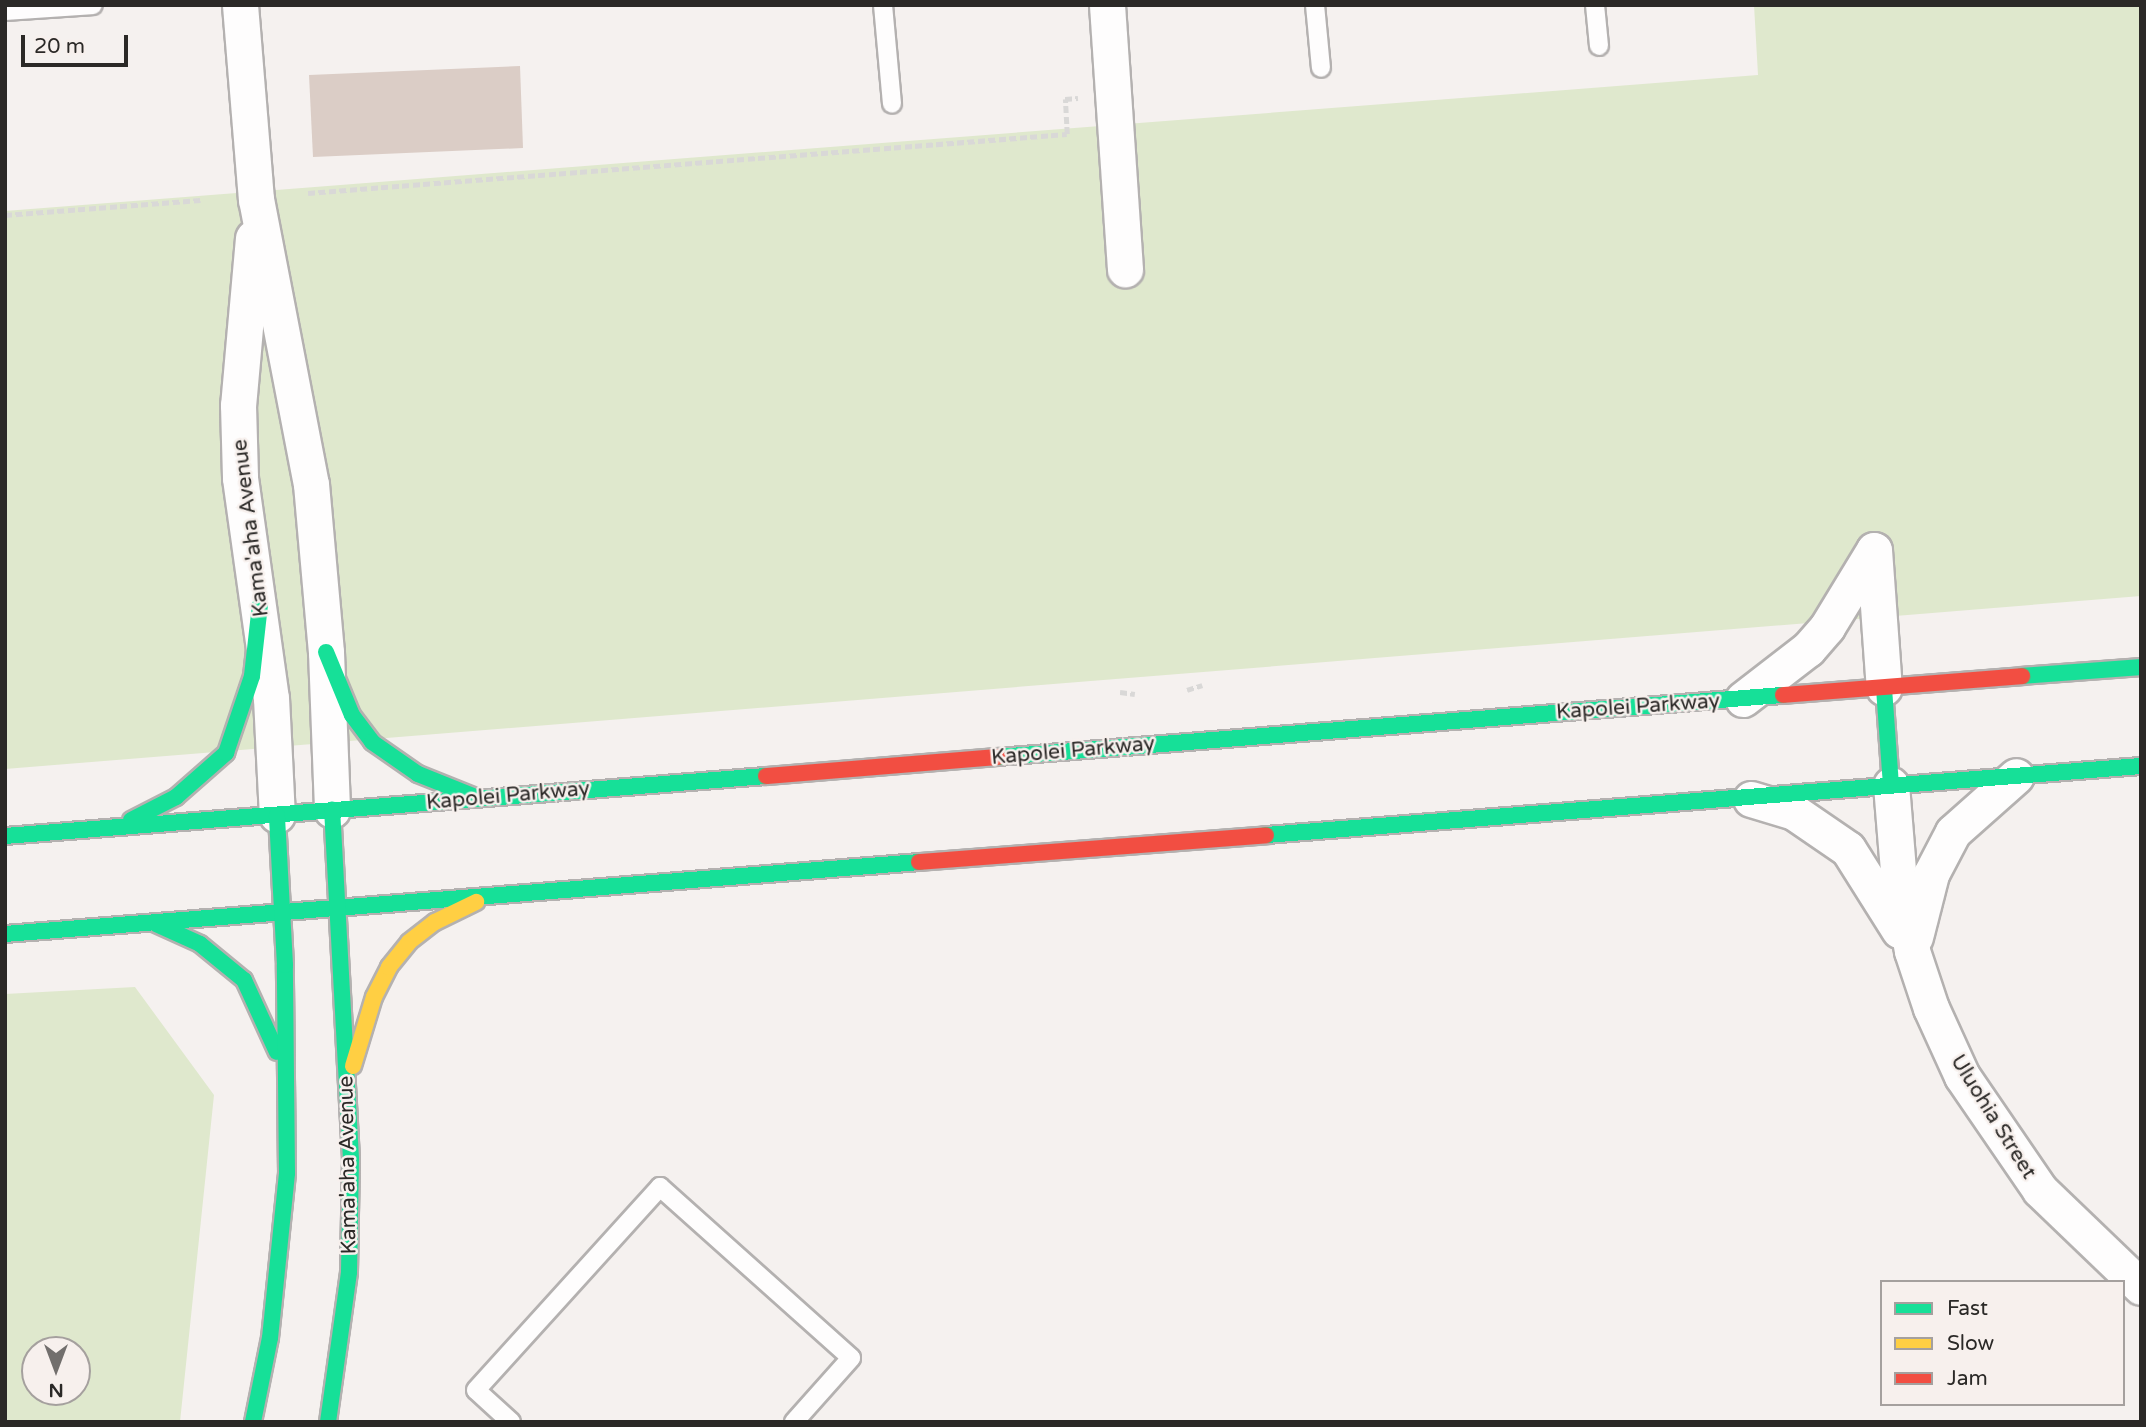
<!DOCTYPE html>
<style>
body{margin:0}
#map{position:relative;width:2146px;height:1427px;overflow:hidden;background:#f5f1ef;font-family:"Varela Round",sans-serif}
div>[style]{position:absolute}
.green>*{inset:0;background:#dfe8cd}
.building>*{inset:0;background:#dbcdc6}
.path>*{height:4.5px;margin-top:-2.25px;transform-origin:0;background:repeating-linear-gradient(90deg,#d9d8d7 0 7px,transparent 0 10.5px)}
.roads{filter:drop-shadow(2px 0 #b4b1b0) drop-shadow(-2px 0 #b4b1b0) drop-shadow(0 2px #b4b1b0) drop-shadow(0 -2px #b4b1b0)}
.lane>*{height:18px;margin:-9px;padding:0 9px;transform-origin:9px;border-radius:9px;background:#fefdfd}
.street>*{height:35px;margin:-17.5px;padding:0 17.5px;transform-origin:17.5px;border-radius:17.5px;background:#fefdfd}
.fast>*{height:16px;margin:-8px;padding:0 8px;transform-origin:8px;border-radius:8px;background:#16e098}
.slow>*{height:16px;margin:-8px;padding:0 8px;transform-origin:8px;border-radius:8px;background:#ffcf43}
.jam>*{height:16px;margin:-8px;padding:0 8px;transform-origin:8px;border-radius:8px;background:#f24e42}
span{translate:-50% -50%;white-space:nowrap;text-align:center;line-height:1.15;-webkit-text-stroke:5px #f7f0ed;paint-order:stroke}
.street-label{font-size:21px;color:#2b2927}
.frame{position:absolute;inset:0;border:7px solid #2b2927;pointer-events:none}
.legend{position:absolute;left:1880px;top:1280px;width:245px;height:126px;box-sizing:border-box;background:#f7f0ed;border:2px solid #a5a09e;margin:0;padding:9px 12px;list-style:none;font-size:21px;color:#2b2927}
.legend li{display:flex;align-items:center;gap:14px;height:35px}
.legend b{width:35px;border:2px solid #a5a09e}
.north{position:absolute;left:21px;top:1336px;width:70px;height:70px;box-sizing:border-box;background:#f7f0ed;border:2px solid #a5a09e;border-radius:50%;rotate:180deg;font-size:19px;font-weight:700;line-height:28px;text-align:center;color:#2b2927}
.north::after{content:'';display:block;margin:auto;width:24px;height:32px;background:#726f6d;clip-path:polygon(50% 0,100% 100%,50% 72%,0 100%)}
.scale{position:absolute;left:21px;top:35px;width:107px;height:32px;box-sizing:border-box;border:4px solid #2b2927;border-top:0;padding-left:9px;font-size:21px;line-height:24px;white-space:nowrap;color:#2b2927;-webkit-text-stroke:5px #f7f0ed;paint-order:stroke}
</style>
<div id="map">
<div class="green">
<div style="clip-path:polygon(1754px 5px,2141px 5px,2141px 596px,5px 769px,5px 211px,1758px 75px)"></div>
<div style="clip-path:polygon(evenodd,135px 987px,214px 1095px,180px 1422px,5px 1422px,5px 994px,135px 987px,35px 1350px,77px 1350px,77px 1392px,35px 1392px,35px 1350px)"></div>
</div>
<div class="building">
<div style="clip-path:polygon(520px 66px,523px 148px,313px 157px,309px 75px)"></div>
</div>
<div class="path">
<div style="left:308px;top:193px;width:761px;rotate:-4.44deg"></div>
<div style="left:1067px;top:134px;width:35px;rotate:-93deg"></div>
<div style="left:1065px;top:99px;width:13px;rotate:-4deg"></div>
<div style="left:5px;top:215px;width:196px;rotate:-4.4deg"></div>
<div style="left:1187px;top:690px;width:16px;rotate:-18deg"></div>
<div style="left:1120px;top:692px;width:15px;rotate:8deg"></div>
</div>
<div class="roads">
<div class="lane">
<div style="left:883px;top:5px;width:99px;rotate:84.8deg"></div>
<div style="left:1315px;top:5px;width:63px;rotate:84.6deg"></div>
<div style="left:1595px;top:5px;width:41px;rotate:84.4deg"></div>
<div style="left:5px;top:11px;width:88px;rotate:-3.9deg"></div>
<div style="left:511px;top:1422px;width:47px;rotate:-137.6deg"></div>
<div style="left:476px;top:1390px;width:274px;rotate:-47.8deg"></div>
<div style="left:660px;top:1187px;width:256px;rotate:41.8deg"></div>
<div style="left:851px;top:1358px;width:86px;rotate:131.7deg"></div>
</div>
<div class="street">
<div style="left:240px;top:5px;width:195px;rotate:85.3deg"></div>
<div style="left:256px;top:199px;width:290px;rotate:79.1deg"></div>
<div style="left:311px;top:484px;width:169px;rotate:84.9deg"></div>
<div style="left:326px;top:652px;width:158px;rotate:87.8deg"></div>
<div style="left:1107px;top:5px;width:265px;rotate:86.1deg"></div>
<div style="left:253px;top:238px;width:168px;rotate:95.1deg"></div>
<div style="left:238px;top:405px;width:73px;rotate:88.4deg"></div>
<div style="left:240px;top:478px;width:222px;rotate:82deg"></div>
<div style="left:271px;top:698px;width:117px;rotate:87.1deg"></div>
<div style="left:1874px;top:550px;width:138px;rotate:85.9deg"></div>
<div style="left:1743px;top:699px;width:82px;rotate:-37.6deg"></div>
<div style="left:1808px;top:649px;width:29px;rotate:-49deg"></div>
<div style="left:1827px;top:627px;width:90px;rotate:-58.6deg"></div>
<div style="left:1891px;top:785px;width:97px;rotate:85.3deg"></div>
<div style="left:1899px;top:882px;width:70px;rotate:79.3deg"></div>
<div style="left:1912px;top:951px;width:60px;rotate:71.6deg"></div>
<div style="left:1931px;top:1008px;width:75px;rotate:65.5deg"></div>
<div style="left:1962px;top:1076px;width:138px;rotate:55.6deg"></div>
<div style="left:2040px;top:1190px;width:140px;rotate:43.8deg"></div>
<div style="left:1751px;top:799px;width:45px;rotate:16.8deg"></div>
<div style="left:1794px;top:812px;width:65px;rotate:34.4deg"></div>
<div style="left:1848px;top:849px;width:96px;rotate:57.8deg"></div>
<div style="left:1915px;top:937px;width:65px;rotate:-75.7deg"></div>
<div style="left:1931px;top:874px;width:47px;rotate:-62.4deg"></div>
<div style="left:1953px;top:832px;width:84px;rotate:-41.6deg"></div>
</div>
<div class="fast">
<div style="left:326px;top:652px;width:68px;rotate:67.6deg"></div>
<div style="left:352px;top:715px;width:34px;rotate:53deg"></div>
<div style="left:372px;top:742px;width:56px;rotate:34.8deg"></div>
<div style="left:418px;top:774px;width:59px;rotate:21.8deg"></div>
<div style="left:2022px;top:676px;width:119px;rotate:-4.3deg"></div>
<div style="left:1884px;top:688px;width:97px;rotate:85.9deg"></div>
<div style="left:998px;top:757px;width:787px;rotate:-4.52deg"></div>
<div style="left:131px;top:820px;width:51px;rotate:-27.1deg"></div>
<div style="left:176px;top:797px;width:67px;rotate:-41.3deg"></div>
<div style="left:226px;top:753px;width:81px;rotate:-71.3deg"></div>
<div style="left:252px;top:676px;width:71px;rotate:-83.6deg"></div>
<div style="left:1266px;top:835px;width:878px;rotate:-4.51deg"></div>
<div style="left:5px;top:836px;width:763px;rotate:-4.51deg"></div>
<div style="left:156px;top:924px;width:48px;rotate:24.4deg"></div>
<div style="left:200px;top:944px;width:57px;rotate:39.3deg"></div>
<div style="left:244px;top:980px;width:79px;rotate:65.4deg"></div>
<div style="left:5px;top:934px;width:917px;rotate:-4.5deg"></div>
<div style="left:253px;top:1422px;width:86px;rotate:-78.6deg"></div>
<div style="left:270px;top:1338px;width:166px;rotate:-84.1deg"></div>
<div style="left:287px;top:1173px;width:208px;rotate:-90.6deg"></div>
<div style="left:285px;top:965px;width:150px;rotate:-93.1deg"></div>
<div style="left:328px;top:1422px;width:151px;rotate:-82deg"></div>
<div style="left:349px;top:1272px;width:113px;rotate:-89deg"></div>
<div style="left:351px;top:1159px;width:350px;rotate:-93.1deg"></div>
</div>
<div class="slow">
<div style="left:353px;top:1066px;width:72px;rotate:-73.1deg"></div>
<div style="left:374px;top:997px;width:34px;rotate:-63deg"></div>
<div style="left:389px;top:967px;width:32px;rotate:-51deg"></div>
<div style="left:409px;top:942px;width:33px;rotate:-38deg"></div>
<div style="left:435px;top:922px;width:46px;rotate:-26deg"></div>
</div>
<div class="jam">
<div style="left:1783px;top:695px;width:240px;rotate:-4.5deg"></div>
<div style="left:766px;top:776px;width:233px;rotate:-4.7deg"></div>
<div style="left:919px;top:862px;width:348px;rotate:-4.4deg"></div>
</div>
</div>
<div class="street-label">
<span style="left:251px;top:528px;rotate:-97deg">Kama'aha Avenue</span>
<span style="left:1638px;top:707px;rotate:-4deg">Kapolei Parkway</span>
<span style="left:1073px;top:751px;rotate:-5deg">Kapolei Parkway</span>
<span style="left:508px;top:796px;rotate:-5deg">Kapolei Parkway</span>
<span style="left:1993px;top:1117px;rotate:58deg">Uluohia Street</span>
<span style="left:348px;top:1165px;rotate:-91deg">Kama'aha Avenue</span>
</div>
<div class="frame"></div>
<ul class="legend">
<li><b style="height:9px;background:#16e098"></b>Fast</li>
<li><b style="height:9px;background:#ffcf43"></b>Slow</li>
<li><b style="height:9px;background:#f24e42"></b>Jam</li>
</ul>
<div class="north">N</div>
<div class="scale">20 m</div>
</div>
